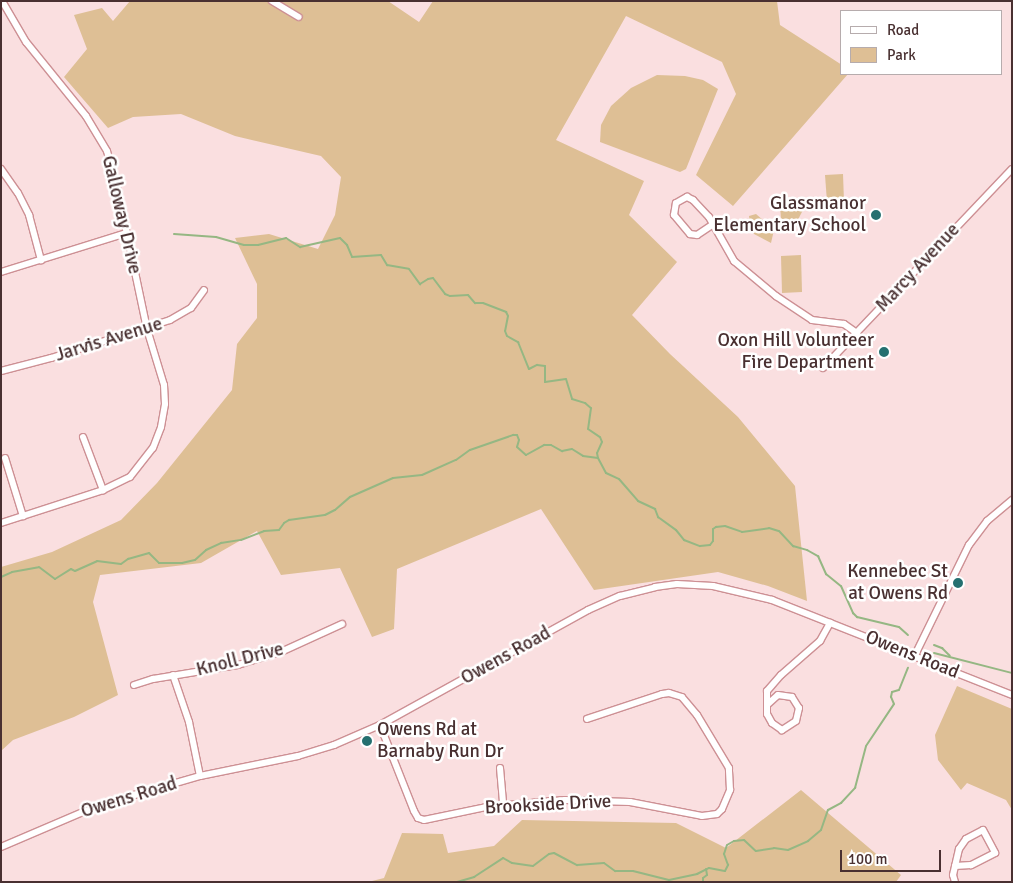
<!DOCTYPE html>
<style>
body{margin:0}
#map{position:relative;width:1013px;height:883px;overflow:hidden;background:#fadfe0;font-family:Signika,sans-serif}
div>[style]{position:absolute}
.green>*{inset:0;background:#debf95}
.stream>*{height:2px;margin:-1px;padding:0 1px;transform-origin:1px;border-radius:1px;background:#95b783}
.roads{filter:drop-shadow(1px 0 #cd9094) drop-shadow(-1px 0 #cd9094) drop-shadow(0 1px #cd9094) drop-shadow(0 -1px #cd9094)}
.minor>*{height:6px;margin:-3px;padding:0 3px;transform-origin:3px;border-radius:3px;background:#fff}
.dots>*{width:14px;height:14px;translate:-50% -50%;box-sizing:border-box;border:2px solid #fff;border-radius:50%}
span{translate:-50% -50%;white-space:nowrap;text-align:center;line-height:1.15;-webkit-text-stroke:5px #fff;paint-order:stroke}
.poi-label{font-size:19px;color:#493031}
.right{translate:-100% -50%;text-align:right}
.left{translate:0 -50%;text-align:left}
.street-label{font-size:19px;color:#493031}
.frame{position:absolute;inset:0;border:2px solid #493031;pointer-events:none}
.legend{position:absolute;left:840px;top:10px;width:162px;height:65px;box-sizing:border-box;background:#fff;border:1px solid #b6acad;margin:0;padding:6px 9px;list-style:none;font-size:15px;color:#493031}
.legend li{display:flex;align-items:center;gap:10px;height:25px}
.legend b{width:25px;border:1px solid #b6acad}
.scale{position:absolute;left:840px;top:850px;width:101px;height:22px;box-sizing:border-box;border:2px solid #493031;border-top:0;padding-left:6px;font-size:15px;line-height:18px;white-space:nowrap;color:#493031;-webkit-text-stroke:4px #fff;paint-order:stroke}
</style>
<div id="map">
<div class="green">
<div style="clip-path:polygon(130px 1px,388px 1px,419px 22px,433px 1px,777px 1px,780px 25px,842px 65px,842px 74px,848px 74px,733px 206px,696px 175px,736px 94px,722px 62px,626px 16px,556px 140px,644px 181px,629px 215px,677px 262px,632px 315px,670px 354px,738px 417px,795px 486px,807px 601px,768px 586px,718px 572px,594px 590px,541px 509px,397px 569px,394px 629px,372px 637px,340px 568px,281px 575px,257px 531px,201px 563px,100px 575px,93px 602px,118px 695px,74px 717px,13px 740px,1px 751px,1px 567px,52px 552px,121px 520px,157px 483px,232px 390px,237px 344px,257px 318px,257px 284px,235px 238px,269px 234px,318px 249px,335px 215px,341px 177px,321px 156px,235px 136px,181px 114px,133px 117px,108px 128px,64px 77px,87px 49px,74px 15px,102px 8px,113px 21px)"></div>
<div style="clip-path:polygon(657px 75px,685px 76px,703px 80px,718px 89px,686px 169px,680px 172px,600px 142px,601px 125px,611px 106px,631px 88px)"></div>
<div style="clip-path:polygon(843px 174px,844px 201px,827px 202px,825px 175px)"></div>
<div style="clip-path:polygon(788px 201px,800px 203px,803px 210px,791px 233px,782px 232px,780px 206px)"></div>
<div style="clip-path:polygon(756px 214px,774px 230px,771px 243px,754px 234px,751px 229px,749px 216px)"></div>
<div style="clip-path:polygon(801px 255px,802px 292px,782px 293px,781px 256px)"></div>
<div style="clip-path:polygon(957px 686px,1012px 709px,1012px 810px,1006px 800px,967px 783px,961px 790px,938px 760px,935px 735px)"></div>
<div style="clip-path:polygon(801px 790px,901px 875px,896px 882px,368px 882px,384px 878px,402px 833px,443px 834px,448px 853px,494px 846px,522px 820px,676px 823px,726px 848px)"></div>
</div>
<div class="stream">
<div style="left:174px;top:234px;width:42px;rotate:4.1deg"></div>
<div style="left:216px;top:237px;width:29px;rotate:16deg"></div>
<div style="left:244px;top:245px;width:14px"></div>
<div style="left:258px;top:245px;width:29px;rotate:-14deg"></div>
<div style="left:286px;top:238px;width:17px;rotate:33deg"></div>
<div style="left:300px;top:247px;width:41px;rotate:-12.7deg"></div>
<div style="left:340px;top:238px;width:10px;rotate:45deg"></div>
<div style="left:347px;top:245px;width:13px;rotate:67deg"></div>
<div style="left:352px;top:257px;width:29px;rotate:-4deg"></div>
<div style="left:381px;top:255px;width:12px;rotate:59deg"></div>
<div style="left:387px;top:265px;width:22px;rotate:10deg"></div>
<div style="left:409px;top:269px;width:19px;rotate:54deg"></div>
<div style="left:420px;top:284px;width:9px;rotate:-32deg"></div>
<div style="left:428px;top:279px;width:5px;rotate:-11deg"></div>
<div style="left:433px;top:278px;width:20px;rotate:53deg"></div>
<div style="left:445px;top:294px;width:5px;rotate:22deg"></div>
<div style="left:450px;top:296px;width:18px;rotate:-3deg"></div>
<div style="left:468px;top:295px;width:11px;rotate:49deg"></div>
<div style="left:475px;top:303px;width:8px"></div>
<div style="left:483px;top:303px;width:25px;rotate:21deg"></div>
<div style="left:506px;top:312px;width:4px;rotate:63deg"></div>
<div style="left:508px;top:316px;width:15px;rotate:101deg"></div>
<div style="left:505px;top:331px;width:5px;rotate:68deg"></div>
<div style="left:507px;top:336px;width:13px;rotate:29deg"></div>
<div style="left:518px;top:342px;width:29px;rotate:68deg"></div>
<div style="left:529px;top:369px;width:9px;rotate:-27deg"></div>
<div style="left:537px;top:365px;width:8px;rotate:7deg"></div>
<div style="left:545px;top:366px;width:16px;rotate:90deg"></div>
<div style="left:545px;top:382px;width:21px;rotate:-8deg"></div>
<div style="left:566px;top:379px;width:21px;rotate:73deg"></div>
<div style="left:572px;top:399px;width:14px;rotate:17deg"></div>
<div style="left:585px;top:403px;width:8px;rotate:40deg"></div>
<div style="left:591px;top:408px;width:21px;rotate:98deg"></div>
<div style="left:588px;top:429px;width:14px;rotate:34deg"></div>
<div style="left:600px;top:437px;width:5px;rotate:68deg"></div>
<div style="left:602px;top:442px;width:12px;rotate:114deg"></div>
<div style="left:597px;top:453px;width:5px;rotate:79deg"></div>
<div style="left:598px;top:458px;width:17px;rotate:62deg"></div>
<div style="left:606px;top:473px;width:14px;rotate:25deg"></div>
<div style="left:619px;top:479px;width:29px;rotate:49deg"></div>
<div style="left:638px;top:501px;width:19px;rotate:25deg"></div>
<div style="left:655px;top:509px;width:9px;rotate:69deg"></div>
<div style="left:658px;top:517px;width:22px;rotate:36deg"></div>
<div style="left:676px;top:530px;width:13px;rotate:51deg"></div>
<div style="left:684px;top:540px;width:17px;rotate:21deg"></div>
<div style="left:700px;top:546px;width:10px;rotate:-6deg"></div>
<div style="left:710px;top:545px;width:5px;rotate:-53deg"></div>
<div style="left:713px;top:541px;width:12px;rotate:-90deg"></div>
<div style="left:713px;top:529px;width:4px;rotate:-34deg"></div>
<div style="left:716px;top:527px;width:9px;rotate:-6deg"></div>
<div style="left:725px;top:526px;width:18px;rotate:19deg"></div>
<div style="left:742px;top:532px;width:27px;rotate:-8deg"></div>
<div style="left:769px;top:528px;width:10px;rotate:17deg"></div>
<div style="left:779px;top:531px;width:21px;rotate:47deg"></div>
<div style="left:793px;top:546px;width:15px;rotate:16deg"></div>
<div style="left:807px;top:550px;width:13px;rotate:29deg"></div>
<div style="left:818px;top:556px;width:20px;rotate:66deg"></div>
<div style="left:826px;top:574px;width:19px;rotate:39deg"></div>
<div style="left:841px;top:586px;width:30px;rotate:66deg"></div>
<div style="left:853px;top:613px;width:6px;rotate:45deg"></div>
<div style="left:857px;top:617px;width:43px;rotate:13.4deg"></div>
<div style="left:899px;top:627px;width:12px;rotate:42deg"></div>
<div style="left:1px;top:577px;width:12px;rotate:-24deg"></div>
<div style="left:12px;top:572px;width:27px;rotate:-10deg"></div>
<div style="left:39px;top:567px;width:20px;rotate:37deg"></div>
<div style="left:55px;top:579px;width:19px;rotate:-32deg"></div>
<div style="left:71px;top:569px;width:4px;rotate:27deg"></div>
<div style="left:75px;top:571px;width:24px;rotate:-24deg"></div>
<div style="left:97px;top:561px;width:24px;rotate:7deg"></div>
<div style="left:121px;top:564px;width:9px;rotate:-36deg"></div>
<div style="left:128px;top:559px;width:22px;rotate:-16deg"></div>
<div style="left:149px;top:553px;width:14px;rotate:45deg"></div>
<div style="left:159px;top:563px;width:23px"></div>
<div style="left:182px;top:563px;width:13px;rotate:-13deg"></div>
<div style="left:195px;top:560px;width:15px;rotate:-42deg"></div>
<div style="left:206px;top:550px;width:17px;rotate:-25deg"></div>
<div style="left:221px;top:543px;width:20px;rotate:-9deg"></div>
<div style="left:241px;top:540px;width:25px;rotate:-21deg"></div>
<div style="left:264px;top:531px;width:15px;rotate:-4deg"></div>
<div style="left:279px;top:530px;width:9px;rotate:-54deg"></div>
<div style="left:284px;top:523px;width:6px;rotate:-31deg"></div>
<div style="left:289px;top:520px;width:36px;rotate:-8deg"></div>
<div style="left:325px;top:515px;width:11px;rotate:-27deg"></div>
<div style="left:335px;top:510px;width:20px;rotate:-41deg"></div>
<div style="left:350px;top:497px;width:47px;rotate:-23.8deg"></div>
<div style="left:393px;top:478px;width:29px;rotate:-6deg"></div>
<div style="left:422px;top:475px;width:37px;rotate:-24deg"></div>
<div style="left:456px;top:460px;width:17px;rotate:-36deg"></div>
<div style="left:470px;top:450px;width:46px;rotate:-19.2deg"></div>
<div style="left:513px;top:435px;width:4px"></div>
<div style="left:517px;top:435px;width:5px;rotate:68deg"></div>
<div style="left:519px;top:440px;width:7px;rotate:106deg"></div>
<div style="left:517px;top:447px;width:12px;rotate:42deg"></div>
<div style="left:526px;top:455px;width:21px;rotate:-29deg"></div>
<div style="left:544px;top:445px;width:7px"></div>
<div style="left:551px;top:445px;width:13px;rotate:29deg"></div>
<div style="left:562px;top:451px;width:10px;rotate:-11deg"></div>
<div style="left:572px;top:449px;width:13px;rotate:32deg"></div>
<div style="left:583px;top:456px;width:15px;rotate:8deg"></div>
<div style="left:934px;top:645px;width:9px;rotate:21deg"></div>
<div style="left:942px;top:648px;width:11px;rotate:45deg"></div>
<div style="left:934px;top:653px;width:81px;rotate:14.4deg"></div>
<div style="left:457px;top:882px;width:18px;rotate:-16deg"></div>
<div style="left:474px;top:877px;width:35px;rotate:-33deg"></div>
<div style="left:503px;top:858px;width:10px;rotate:29deg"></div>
<div style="left:512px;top:863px;width:21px;rotate:8deg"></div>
<div style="left:533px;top:866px;width:20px;rotate:-37deg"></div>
<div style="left:549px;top:854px;width:5px;rotate:-11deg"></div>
<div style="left:554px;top:853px;width:26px;rotate:28deg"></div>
<div style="left:577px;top:865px;width:27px;rotate:-4deg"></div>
<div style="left:604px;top:863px;width:14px;rotate:36deg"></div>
<div style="left:615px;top:871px;width:18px"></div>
<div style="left:633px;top:871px;width:37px;rotate:14deg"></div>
<div style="left:669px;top:880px;width:29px;rotate:-12deg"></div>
<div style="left:697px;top:874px;width:13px;rotate:-27deg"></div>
<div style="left:709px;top:868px;width:16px;rotate:11deg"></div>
<div style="left:725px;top:871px;width:7px;rotate:-63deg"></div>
<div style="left:728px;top:865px;width:12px;rotate:-110deg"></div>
<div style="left:724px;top:854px;width:9px;rotate:-72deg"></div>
<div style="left:727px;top:845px;width:8px;rotate:-30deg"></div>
<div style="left:734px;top:841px;width:10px;rotate:-6deg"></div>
<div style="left:744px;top:840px;width:16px;rotate:43deg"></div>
<div style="left:756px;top:851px;width:18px;rotate:-9deg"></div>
<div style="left:774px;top:848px;width:14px;rotate:8deg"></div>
<div style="left:788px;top:850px;width:22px;rotate:-24deg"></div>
<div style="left:808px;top:841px;width:17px;rotate:-40deg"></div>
<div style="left:821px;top:830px;width:21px;rotate:-71deg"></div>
<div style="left:828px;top:810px;width:15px;rotate:-28deg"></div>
<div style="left:841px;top:803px;width:21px;rotate:-47deg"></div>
<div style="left:855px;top:788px;width:43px;rotate:-75.3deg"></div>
<div style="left:866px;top:746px;width:50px;rotate:-56.3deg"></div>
<div style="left:894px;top:704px;width:8px;rotate:-113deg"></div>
<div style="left:891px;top:697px;width:5px;rotate:-79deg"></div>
<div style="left:892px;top:692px;width:7px;rotate:-16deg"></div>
<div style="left:899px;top:690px;width:24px;rotate:-68deg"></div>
<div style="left:703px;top:882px;width:4px;rotate:-90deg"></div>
<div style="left:703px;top:878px;width:5px;rotate:-37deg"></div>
<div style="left:707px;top:875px;width:6px;rotate:-99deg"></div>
</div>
<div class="roads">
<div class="minor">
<div style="left:272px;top:1px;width:31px;rotate:31deg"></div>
<div style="left:1px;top:169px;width:29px;rotate:55deg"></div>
<div style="left:18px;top:193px;width:25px;rotate:63deg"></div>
<div style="left:29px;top:215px;width:47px;rotate:75.1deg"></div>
<div style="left:712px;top:225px;width:18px;rotate:146deg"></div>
<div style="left:697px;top:235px;width:7px;rotate:-172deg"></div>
<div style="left:690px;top:234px;width:25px;rotate:-130deg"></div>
<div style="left:674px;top:215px;width:12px;rotate:-81deg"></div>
<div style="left:676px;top:203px;width:13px;rotate:-29deg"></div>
<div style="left:687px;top:197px;width:7px;rotate:27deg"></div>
<div style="left:693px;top:200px;width:23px;rotate:47deg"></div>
<div style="left:709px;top:217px;width:51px;rotate:60.4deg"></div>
<div style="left:734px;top:261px;width:55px;rotate:39.8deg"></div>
<div style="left:776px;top:296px;width:43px;rotate:33.7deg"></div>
<div style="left:812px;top:320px;width:32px;rotate:7deg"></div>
<div style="left:844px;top:324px;width:16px;rotate:35deg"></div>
<div style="left:1px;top:272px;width:131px;rotate:-17.3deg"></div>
<div style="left:823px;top:368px;width:274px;rotate:-46.5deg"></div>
<div style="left:1px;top:371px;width:52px;rotate:-14.6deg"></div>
<div style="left:51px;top:358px;width:125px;rotate:-17.7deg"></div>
<div style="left:170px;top:320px;width:24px;rotate:-30deg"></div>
<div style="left:191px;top:308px;width:22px;rotate:-54deg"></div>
<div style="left:83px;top:437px;width:57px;rotate:69.3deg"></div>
<div style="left:5px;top:458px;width:61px;rotate:72.8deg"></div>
<div style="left:1px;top:523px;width:107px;rotate:-17.9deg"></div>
<div style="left:103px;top:490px;width:30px;rotate:-26deg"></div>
<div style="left:130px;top:477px;width:37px;rotate:-52deg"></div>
<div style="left:153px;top:448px;width:22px;rotate:-69deg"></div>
<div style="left:161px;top:427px;width:23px;rotate:-80deg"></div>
<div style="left:165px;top:404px;width:19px;rotate:-93deg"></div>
<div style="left:164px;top:385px;width:59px;rotate:-106.9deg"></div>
<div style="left:147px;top:329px;width:141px;rotate:-101.9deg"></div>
<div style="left:118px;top:191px;width:41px;rotate:-105.4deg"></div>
<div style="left:107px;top:151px;width:41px;rotate:-121deg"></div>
<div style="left:86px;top:116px;width:95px;rotate:-129deg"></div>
<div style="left:26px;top:42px;width:48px;rotate:-120.3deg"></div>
<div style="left:915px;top:655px;width:123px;rotate:-63.9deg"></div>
<div style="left:969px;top:545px;width:30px;rotate:-53deg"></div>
<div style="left:987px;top:521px;width:33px;rotate:-40deg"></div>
<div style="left:173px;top:675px;width:50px;rotate:71.2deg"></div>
<div style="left:189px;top:722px;width:55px;rotate:78.5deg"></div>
<div style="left:134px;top:685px;width:20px;rotate:-18deg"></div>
<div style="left:153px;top:679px;width:86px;rotate:-9.4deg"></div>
<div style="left:238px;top:665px;width:47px;rotate:-17.3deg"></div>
<div style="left:283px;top:651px;width:65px;rotate:-24.6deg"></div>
<div style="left:768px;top:704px;width:13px;rotate:-42deg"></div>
<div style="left:778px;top:695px;width:14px;rotate:8deg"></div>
<div style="left:792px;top:697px;width:13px;rotate:58deg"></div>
<div style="left:799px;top:708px;width:13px;rotate:103deg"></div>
<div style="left:796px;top:721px;width:17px;rotate:147deg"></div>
<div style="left:782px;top:730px;width:12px;rotate:-145deg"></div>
<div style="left:772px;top:723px;width:10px;rotate:-119deg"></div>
<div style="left:767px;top:714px;width:23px;rotate:-90deg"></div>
<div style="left:767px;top:691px;width:21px;rotate:-49deg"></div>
<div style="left:781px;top:675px;width:52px;rotate:-41.1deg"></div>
<div style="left:820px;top:641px;width:21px;rotate:-61deg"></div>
<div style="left:380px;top:725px;width:92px;rotate:68.4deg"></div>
<div style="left:414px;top:811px;width:8px;rotate:60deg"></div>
<div style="left:418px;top:818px;width:6px;rotate:18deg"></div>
<div style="left:424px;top:820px;width:63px;rotate:-11.8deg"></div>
<div style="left:486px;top:807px;width:79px;rotate:-5.1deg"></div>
<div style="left:565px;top:800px;width:65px;rotate:1.8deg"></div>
<div style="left:630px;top:802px;width:73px;rotate:11deg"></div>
<div style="left:702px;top:816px;width:15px;rotate:-8deg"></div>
<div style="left:717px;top:814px;width:7px;rotate:-45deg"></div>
<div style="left:722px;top:809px;width:21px;rotate:-67deg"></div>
<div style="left:730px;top:790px;width:22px;rotate:-93deg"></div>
<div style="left:729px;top:768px;width:62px;rotate:-121.1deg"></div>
<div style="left:697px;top:715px;width:23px;rotate:-130deg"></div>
<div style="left:682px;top:697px;width:14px;rotate:-163deg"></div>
<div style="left:669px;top:693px;width:7px;rotate:172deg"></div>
<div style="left:662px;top:694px;width:79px;rotate:161.6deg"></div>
<div style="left:500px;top:768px;width:37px;rotate:85deg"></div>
<div style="left:1px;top:847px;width:89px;rotate:-23.1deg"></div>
<div style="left:83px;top:812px;width:54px;rotate:-18.4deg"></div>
<div style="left:134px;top:795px;width:69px;rotate:-16.1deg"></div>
<div style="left:200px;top:776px;width:100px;rotate:-11.5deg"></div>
<div style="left:298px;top:756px;width:38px;rotate:-17deg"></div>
<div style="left:334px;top:745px;width:50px;rotate:-23.5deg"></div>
<div style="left:380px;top:725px;width:238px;rotate:-28.9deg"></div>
<div style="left:588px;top:610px;width:35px;rotate:-24deg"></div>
<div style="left:620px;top:596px;width:36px;rotate:-14deg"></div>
<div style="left:655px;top:587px;width:22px;rotate:-8deg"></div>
<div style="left:677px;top:584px;width:36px;rotate:3deg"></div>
<div style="left:713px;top:586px;width:61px;rotate:13.3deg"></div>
<div style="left:772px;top:600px;width:258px;rotate:21.6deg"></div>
<div style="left:955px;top:882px;width:7px;rotate:-106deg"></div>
<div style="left:953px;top:875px;width:27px;rotate:-77deg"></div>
<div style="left:959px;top:849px;width:12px;rotate:-55deg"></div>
<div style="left:966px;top:839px;width:19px;rotate:-28deg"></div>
<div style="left:983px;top:830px;width:26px;rotate:62deg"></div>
<div style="left:995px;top:853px;width:27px;rotate:153deg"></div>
<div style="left:971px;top:865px;width:16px;rotate:176deg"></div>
</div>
</div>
<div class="dots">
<div style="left:876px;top:215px;background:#257070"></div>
<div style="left:884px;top:352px;background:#257070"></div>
<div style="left:958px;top:583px;background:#257070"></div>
<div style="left:367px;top:741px;background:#257070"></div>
</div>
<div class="poi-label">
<span class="right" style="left:866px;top:215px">Glassmanor<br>Elementary School</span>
<span class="right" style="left:874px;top:352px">Oxon Hill Volunteer<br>Fire Department</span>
<span class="right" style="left:948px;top:583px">Kennebec St<br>at Owens Rd</span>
<span class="left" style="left:377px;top:741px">Owens Rd at<br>Barnaby Run Dr</span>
</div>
<div class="street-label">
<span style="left:121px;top:215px;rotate:77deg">Galloway Drive</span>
<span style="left:918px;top:268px;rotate:-47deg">Marcy Avenue</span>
<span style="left:109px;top:340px;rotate:-17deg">Jarvis Avenue</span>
<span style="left:912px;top:655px;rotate:22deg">Owens Road</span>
<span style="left:506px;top:656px;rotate:-29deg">Owens Road</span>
<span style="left:240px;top:660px;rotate:-14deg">Knoll Drive</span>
<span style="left:129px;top:798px;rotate:-17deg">Owens Road</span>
<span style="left:548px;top:805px;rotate:-3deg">Brookside Drive</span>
</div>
<div class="frame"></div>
<ul class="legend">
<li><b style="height:6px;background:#fff"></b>Road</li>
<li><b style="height:14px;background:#debf95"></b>Park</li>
</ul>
<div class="scale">100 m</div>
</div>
